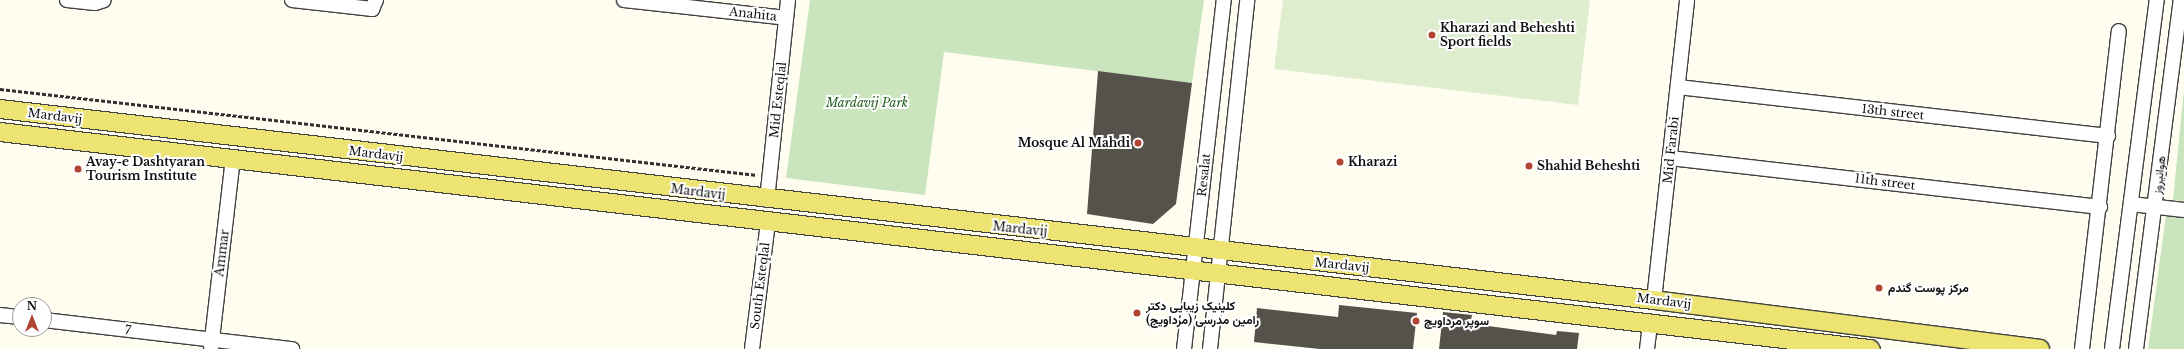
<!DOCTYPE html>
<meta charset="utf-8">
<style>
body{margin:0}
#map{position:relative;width:2184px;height:349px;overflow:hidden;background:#fefdf0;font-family:"Libre Baskerville",Vazirmatn,serif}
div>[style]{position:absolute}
.green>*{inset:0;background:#cae5bd}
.pitch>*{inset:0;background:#ddedcd}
.building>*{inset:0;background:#55514b}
.path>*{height:2.5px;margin-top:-1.25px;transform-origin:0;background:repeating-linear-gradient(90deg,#303030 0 4px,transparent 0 6px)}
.roads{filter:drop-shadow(1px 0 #414141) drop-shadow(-1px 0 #414141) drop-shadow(0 1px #414141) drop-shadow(0 -1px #414141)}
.minor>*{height:14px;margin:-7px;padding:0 7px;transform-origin:7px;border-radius:7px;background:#fff}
.major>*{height:18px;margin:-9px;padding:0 9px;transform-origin:9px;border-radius:9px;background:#ece372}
.dots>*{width:11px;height:11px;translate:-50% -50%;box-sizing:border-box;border:2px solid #fff;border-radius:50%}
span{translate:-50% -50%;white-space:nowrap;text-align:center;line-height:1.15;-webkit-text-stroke:4px #fff;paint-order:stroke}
.street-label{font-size:12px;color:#0e0e0e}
.poi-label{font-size:12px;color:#0e0e0e;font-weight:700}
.left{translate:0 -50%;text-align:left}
.right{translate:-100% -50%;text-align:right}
.park-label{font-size:12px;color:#266024;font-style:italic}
.north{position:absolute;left:12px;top:297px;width:40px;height:40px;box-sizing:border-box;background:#fff;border:1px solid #9f9f9f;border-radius:50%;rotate:0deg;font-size:11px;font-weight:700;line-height:16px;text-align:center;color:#0e0e0e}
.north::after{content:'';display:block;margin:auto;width:14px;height:18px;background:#b14333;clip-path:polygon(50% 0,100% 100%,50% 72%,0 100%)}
</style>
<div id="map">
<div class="green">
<div style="clip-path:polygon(810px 0,1204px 0,1192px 83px,944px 52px,925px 195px,786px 178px)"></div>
<div style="clip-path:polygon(2184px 89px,2184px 201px,2173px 200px)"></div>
<div style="clip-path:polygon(2166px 215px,2184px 217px,2184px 349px,2148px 349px)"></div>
</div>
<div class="pitch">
<div style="clip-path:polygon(1283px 0,1590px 0,1578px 105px,1274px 69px)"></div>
</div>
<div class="building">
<div style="clip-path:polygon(1098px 71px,1192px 83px,1176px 204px,1153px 224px,1087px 214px)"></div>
<div style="clip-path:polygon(1339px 305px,1417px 313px,1413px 349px,1320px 349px,1254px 342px,1257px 308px,1338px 317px)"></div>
<div style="clip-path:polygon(1443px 312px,1472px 315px,1471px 320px,1489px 321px,1488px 326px,1556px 335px,1557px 331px,1579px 333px,1577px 349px,1439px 349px)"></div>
</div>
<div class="path">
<div style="left:0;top:89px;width:762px;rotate:6.48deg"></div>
</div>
<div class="roads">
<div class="minor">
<div style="left:67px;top:0;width:28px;rotate:6deg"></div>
<div style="left:95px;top:3px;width:9px;rotate:-18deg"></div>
<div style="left:292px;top:0;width:81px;rotate:6.4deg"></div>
<div style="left:372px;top:9px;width:10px;rotate:-66deg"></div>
<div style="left:624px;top:0;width:163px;rotate:6.3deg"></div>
<div style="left:1678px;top:87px;width:433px;rotate:6.5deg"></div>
<div style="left:1670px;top:158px;width:433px;rotate:6.5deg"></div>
<div style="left:767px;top:200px;width:201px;rotate:-84deg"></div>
<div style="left:2131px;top:204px;width:53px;rotate:6.5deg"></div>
<div style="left:1654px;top:300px;width:302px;rotate:-83.7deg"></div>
<div style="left:0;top:315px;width:20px;rotate:6deg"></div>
<div style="left:44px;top:320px;width:250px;rotate:6.7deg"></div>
<div style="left:211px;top:348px;width:191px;rotate:-83.4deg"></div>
<div style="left:752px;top:349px;width:127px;rotate:-82.8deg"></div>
<div style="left:1184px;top:349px;width:351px;rotate:-83.5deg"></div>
<div style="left:1210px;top:349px;width:351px;rotate:-83.9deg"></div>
<div style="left:1647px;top:349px;width:26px;rotate:-83deg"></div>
<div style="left:2082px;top:349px;width:320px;rotate:-83.4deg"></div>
<div style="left:2112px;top:349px;width:352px;rotate:-82.7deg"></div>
<div style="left:2136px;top:349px;width:352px;rotate:-82.7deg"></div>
</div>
<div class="major">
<div style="left:0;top:109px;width:1665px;rotate:6.59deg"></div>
<div style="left:1654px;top:300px;width:389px;rotate:7.2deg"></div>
<div style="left:0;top:132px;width:1883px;rotate:6.62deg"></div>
</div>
</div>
<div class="dots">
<div style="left:1432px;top:35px;background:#b14333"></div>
<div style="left:1138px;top:143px;background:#b14333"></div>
<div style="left:1340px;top:162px;background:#b14333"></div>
<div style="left:1529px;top:166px;background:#b14333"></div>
<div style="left:78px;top:169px;background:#b14333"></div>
<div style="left:1879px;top:288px;background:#b14333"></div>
<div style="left:1137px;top:313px;background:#b14333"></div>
<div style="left:1416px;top:321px;background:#b14333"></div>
</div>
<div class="street-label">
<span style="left:753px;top:14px;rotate:6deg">Anahita</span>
<span style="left:778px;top:100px;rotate:-84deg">Mid Esteqlal</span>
<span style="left:1893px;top:112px;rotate:6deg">13th street</span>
<span style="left:55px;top:116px;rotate:7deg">Mardavij</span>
<span style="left:1671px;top:150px;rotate:-84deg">Mid Farabi</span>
<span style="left:376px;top:154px;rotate:7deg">Mardavij</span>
<span style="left:1204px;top:175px;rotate:-84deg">Resalat</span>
<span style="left:2159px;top:175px;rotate:-83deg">هوانیروز</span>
<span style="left:1885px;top:182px;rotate:7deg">11th street</span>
<span style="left:698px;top:192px;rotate:7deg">Mardavij</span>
<span style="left:1020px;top:229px;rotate:6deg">Mardavij</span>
<span style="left:222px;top:253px;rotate:-83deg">Ammar</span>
<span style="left:1342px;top:265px;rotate:6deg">Mardavij</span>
<span style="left:760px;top:286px;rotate:-83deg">South Esteqlal</span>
<span style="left:1664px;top:301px;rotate:7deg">Mardavij</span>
<span style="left:128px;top:330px;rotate:7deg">7</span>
</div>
<div class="poi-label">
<span class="left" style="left:1440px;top:35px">Kharazi and Beheshti<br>Sport fields</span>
<span class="right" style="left:1130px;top:143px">Mosque Al Mahdi</span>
<span class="left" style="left:86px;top:169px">Avay-e Dashtyaran<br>Tourism Institute</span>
<span class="left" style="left:1348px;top:162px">Kharazi</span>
<span class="left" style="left:1537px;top:166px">Shahid Beheshti</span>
<span class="left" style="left:1888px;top:288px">مرکز پوست گندم</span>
<span class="left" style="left:1146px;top:313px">کلینیک زیبایی دکتر<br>رامین مدرسی (مرداویج)</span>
<span class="left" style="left:1424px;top:321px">سوپر مرداویچ</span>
</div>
<div class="park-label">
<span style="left:867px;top:103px">Mardavij Park</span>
</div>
<div class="north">N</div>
</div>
